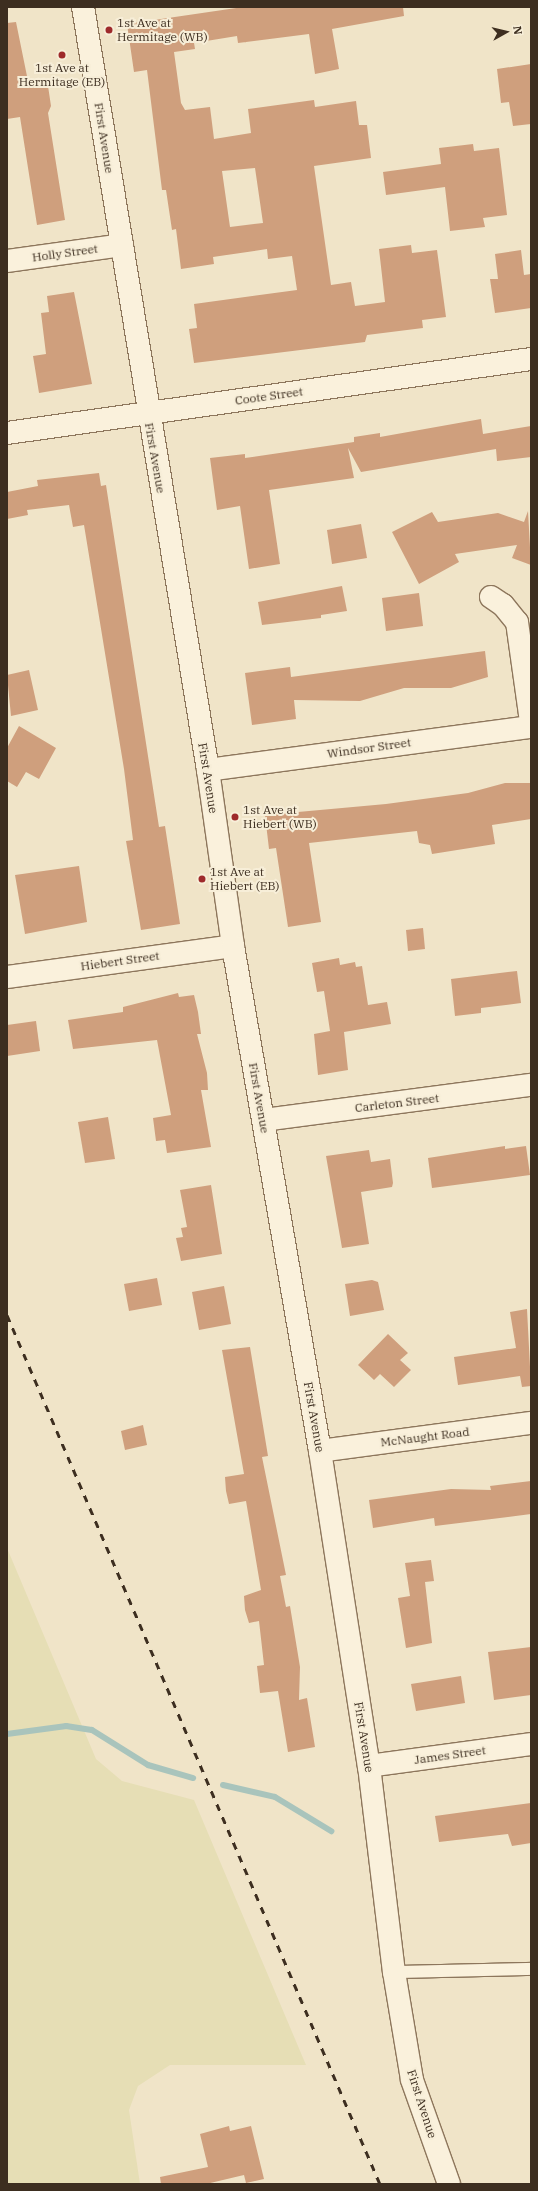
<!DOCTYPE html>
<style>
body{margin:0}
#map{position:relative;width:538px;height:2191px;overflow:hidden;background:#f0e4c8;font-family:"IBM Plex Serif",serif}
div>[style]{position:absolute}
.farmland>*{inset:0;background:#e6deb5}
.stream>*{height:6px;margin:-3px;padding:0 3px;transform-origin:3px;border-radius:3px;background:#a9c4bc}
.building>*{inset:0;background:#cf9f7d}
.roads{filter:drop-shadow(1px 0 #8d765c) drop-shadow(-1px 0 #8d765c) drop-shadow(0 1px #8d765c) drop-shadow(0 -1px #8d765c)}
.service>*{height:12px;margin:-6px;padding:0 6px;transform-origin:6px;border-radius:6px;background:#faf1dc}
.minor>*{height:22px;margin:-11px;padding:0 11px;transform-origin:11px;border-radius:11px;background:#faf1dc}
.tertiary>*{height:22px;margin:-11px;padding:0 11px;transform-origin:11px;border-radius:11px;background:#faf1dc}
.rail>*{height:3px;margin-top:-1.5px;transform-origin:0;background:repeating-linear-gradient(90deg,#3d2e20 0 7px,transparent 0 14px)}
.dots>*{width:11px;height:11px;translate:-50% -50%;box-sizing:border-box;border:2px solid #f7eed8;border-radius:50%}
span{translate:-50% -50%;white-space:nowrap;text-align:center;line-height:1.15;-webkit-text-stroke:4px #f7eed8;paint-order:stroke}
.poi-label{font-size:12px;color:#3d2e20}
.left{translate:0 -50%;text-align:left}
.street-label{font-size:12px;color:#3d2e20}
.frame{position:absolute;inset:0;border:8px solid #3d2e20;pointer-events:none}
.north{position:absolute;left:486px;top:12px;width:40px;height:40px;-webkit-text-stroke:3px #f7eed8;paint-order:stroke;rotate:82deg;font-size:11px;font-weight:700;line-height:16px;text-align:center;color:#3d2e20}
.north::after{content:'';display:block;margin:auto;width:14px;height:18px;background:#3d2e20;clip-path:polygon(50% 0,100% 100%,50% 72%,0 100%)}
</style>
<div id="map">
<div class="farmland">
<div style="clip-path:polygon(7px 1548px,96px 1759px,122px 1781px,194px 1800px,306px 2065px,170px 2065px,138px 2086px,129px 2110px,140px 2184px,7px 2184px)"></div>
</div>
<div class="stream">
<div style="left:7px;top:1734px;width:60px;rotate:-7.7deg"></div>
<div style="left:66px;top:1726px;width:26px;rotate:9deg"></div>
<div style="left:92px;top:1730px;width:66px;rotate:32deg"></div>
<div style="left:148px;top:1765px;width:47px;rotate:16.1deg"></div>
<div style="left:223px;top:1785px;width:53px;rotate:13deg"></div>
<div style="left:275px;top:1797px;width:66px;rotate:31.3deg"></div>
</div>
<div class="building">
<div style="clip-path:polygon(evenodd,243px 7px,403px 7px,404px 16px,332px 29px,339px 69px,315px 74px,309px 34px,238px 43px,237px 36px,194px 43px,195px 49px,174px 52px,181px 103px,185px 110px,210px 107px,214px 139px,251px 133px,248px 109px,314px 100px,315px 107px,356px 101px,359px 125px,367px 125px,371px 158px,314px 166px,331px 285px,351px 282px,355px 306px,385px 302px,379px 249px,411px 245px,412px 253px,437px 250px,446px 317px,422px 320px,423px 328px,367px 335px,365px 342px,194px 363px,189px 329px,197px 328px,194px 304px,297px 290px,292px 256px,268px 259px,267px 249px,213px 257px,214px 264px,181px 269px,176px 229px,172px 230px,166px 190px,162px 190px,147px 70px,134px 72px,127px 24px,243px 7px,255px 168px,263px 223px,230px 227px,222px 171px,255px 168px)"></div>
<div style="clip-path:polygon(16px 22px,29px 86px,48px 86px,51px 106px,48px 113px,65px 220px,37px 225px,20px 117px,7px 119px,7px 23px)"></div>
<div style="clip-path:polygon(531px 64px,531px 124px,513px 126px,509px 102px,501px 103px,497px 69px)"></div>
<div style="clip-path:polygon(473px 144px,474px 151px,499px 148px,507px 215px,483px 218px,485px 227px,450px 231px,445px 187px,386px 195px,383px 172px,441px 164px,439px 148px)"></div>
<div style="clip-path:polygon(521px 250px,524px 275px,531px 274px,531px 308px,495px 313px,490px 279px,498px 279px,495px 254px)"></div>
<div style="clip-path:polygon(74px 292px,92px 384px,39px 393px,33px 356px,46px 354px,41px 313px,49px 312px,47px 296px)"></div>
<div style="clip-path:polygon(481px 419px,483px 434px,531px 426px,531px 457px,497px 461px,496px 449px,361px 472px,348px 448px,354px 478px,269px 490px,280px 564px,249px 569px,240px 506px,217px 510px,210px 458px,245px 454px,245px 458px,354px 442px,354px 437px,380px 433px,380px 437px)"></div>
<div style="clip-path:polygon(99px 473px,101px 486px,106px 485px,159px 827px,165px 826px,180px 924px,141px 930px,126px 841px,133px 840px,124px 769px,84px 525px,73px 527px,69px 505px,27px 510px,28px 515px,7px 519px,7px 492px,38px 486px,37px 480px)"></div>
<div style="clip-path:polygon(528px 511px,531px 565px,512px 558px,517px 545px,455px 554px,459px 562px,419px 584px,392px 532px,432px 512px,438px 522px,498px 513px,524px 522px)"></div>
<div style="clip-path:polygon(361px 524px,367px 558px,332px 564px,327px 530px)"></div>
<div style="clip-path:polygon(342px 586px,347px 611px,321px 615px,321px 618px,262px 625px,258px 602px)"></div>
<div style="clip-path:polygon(419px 593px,423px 626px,386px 631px,382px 598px)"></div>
<div style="clip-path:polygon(485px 651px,488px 677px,451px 688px,404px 688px,360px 701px,294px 700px,296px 719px,252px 725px,245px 673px,290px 667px,291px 677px)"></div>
<div style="clip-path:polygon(29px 670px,38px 710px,11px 716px,7px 675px)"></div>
<div style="clip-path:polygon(19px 726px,56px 748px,39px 779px,26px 772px,17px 787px,7px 781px,7px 748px)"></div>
<div style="clip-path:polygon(505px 783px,531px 783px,531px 819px,492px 825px,495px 844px,432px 854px,430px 845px,419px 843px,417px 831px,309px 843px,321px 922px,288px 927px,276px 848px,269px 849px,265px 815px,386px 804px,468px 793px)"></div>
<div style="clip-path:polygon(79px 866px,87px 922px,25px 934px,15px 875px)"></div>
<div style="clip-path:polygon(423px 928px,425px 949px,408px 951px,406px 930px)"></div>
<div style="clip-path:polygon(339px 958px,340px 965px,355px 962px,356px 967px,362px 966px,368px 1005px,387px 1002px,391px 1024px,344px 1032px,348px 1070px,318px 1075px,314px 1034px,330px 1031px,324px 991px,317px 992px,312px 963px)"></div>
<div style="clip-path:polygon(517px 971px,521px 1003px,481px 1008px,481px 1013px,455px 1016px,451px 979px)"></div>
<div style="clip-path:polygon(178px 993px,179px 997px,194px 995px,198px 1012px,201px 1034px,197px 1034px,207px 1073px,208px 1090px,201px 1090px,211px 1147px,167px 1153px,165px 1140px,156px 1141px,153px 1118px,171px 1115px,157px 1040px,73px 1049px,68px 1020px,123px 1012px,123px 1007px)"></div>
<div style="clip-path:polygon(36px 1021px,40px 1051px,7px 1056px,7px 1025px)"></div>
<div style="clip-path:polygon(108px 1117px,115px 1159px,85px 1163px,78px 1122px)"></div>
<div style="clip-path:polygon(505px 1146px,505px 1149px,526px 1146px,530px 1175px,432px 1188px,428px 1158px)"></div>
<div style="clip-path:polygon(369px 1150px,371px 1162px,390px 1159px,393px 1183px,392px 1187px,361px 1192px,369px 1244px,342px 1248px,326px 1156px)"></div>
<div style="clip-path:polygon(211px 1185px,222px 1254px,181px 1261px,176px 1238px,183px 1237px,181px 1228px,187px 1227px,180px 1190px)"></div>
<div style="clip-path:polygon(157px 1278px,162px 1305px,129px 1311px,124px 1284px)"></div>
<div style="clip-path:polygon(372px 1280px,378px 1282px,384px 1310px,350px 1316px,345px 1284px)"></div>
<div style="clip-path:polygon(224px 1286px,231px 1324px,199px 1330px,192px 1292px)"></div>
<div style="clip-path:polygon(527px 1309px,531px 1386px,522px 1387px,520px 1376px,458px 1385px,454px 1357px,516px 1348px,510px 1312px)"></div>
<div style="clip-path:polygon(388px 1334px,408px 1353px,400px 1360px,411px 1370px,394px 1387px,380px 1374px,374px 1380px,358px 1365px)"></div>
<div style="clip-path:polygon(250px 1347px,268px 1456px,262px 1457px,286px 1575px,280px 1576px,286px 1607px,290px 1606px,300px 1667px,299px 1700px,307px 1698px,315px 1747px,288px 1752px,278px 1691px,260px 1693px,257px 1666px,264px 1665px,259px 1621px,249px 1623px,245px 1610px,244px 1596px,261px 1590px,246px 1501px,229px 1504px,226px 1491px,225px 1477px,244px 1474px,222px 1350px)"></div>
<div style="clip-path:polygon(143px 1425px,147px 1445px,125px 1450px,121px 1431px)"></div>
<div style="clip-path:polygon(531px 1481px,531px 1514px,435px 1526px,434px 1518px,373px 1528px,369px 1500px,451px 1489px,491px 1490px,490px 1486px)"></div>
<div style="clip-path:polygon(431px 1560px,434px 1581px,425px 1582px,432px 1643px,406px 1648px,398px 1598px,410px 1596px,405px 1563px)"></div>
<div style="clip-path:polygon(531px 1647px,531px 1695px,494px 1700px,488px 1652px)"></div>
<div style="clip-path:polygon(461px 1676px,465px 1703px,416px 1711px,411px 1684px)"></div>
<div style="clip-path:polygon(531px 1803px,531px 1843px,512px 1846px,508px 1834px,439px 1842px,435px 1816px)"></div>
<div style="clip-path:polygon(229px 2126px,230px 2131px,251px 2126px,264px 2179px,246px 2183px,244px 2175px,206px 2184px,161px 2184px,160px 2177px,208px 2167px,200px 2134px)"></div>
</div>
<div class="roads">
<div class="service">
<div style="left:394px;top:1972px;width:137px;rotate:-1.3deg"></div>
</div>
<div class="minor">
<div style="left:7px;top:261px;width:116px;rotate:-7.9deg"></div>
<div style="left:7px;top:433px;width:529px;rotate:-8.04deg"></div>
<div style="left:491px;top:597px;width:14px;rotate:34deg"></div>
<div style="left:503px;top:605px;width:22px;rotate:51deg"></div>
<div style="left:517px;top:622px;width:100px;rotate:82deg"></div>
<div style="left:208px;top:770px;width:326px;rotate:-7.6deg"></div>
<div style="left:7px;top:977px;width:228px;rotate:-7.8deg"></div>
<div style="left:264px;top:1120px;width:269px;rotate:-7.5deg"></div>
<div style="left:320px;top:1451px;width:213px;rotate:-7.6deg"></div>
<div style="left:369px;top:1766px;width:163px;rotate:-7.7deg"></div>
</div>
<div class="tertiary">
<div style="left:83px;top:7px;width:773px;rotate:80.7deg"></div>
<div style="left:208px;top:770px;width:178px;rotate:81.9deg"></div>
<div style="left:233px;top:946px;width:512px;rotate:80.23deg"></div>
<div style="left:320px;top:1451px;width:319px;rotate:81.2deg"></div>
<div style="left:369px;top:1766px;width:208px;rotate:83.1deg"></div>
<div style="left:394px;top:1972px;width:109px;rotate:80.5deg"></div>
<div style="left:412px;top:2080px;width:110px;rotate:70.4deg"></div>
</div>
</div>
<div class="rail">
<div style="left:7px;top:1315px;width:946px;rotate:66.77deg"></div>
</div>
<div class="dots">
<div style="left:109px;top:30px;background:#9e2a2b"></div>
<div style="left:62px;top:55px;background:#9e2a2b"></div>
<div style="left:235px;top:817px;background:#9e2a2b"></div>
<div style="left:202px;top:879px;background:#9e2a2b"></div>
</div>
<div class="poi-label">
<span class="left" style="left:117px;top:30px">1st Ave at<br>Hermitage (WB)</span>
<span style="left:62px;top:75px">1st Ave at<br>Hermitage (EB)</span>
<span class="left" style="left:243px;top:817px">1st Ave at<br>Hiebert (WB)</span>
<span class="left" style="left:210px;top:879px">1st Ave at<br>Hiebert (EB)</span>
</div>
<div class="street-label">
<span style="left:104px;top:138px;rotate:81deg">First Avenue</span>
<span style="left:65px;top:253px;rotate:-8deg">Holly Street</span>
<span style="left:269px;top:396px;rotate:-8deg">Coote Street</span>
<span style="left:155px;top:458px;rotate:80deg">First Avenue</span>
<span style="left:369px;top:748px;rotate:-8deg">Windsor Street</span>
<span style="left:208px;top:778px;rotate:81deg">First Avenue</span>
<span style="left:120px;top:961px;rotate:-8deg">Hiebert Street</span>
<span style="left:259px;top:1098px;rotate:80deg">First Avenue</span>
<span style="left:397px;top:1103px;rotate:-7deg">Carleton Street</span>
<span style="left:314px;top:1417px;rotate:80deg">First Avenue</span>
<span style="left:425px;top:1437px;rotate:-7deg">McNaught Road</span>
<span style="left:364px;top:1737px;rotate:81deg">First Avenue</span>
<span style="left:450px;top:1755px;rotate:-8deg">James Street</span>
<span style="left:422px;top:2104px;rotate:72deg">First Avenue</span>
</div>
<div class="frame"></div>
<div class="north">N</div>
</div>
